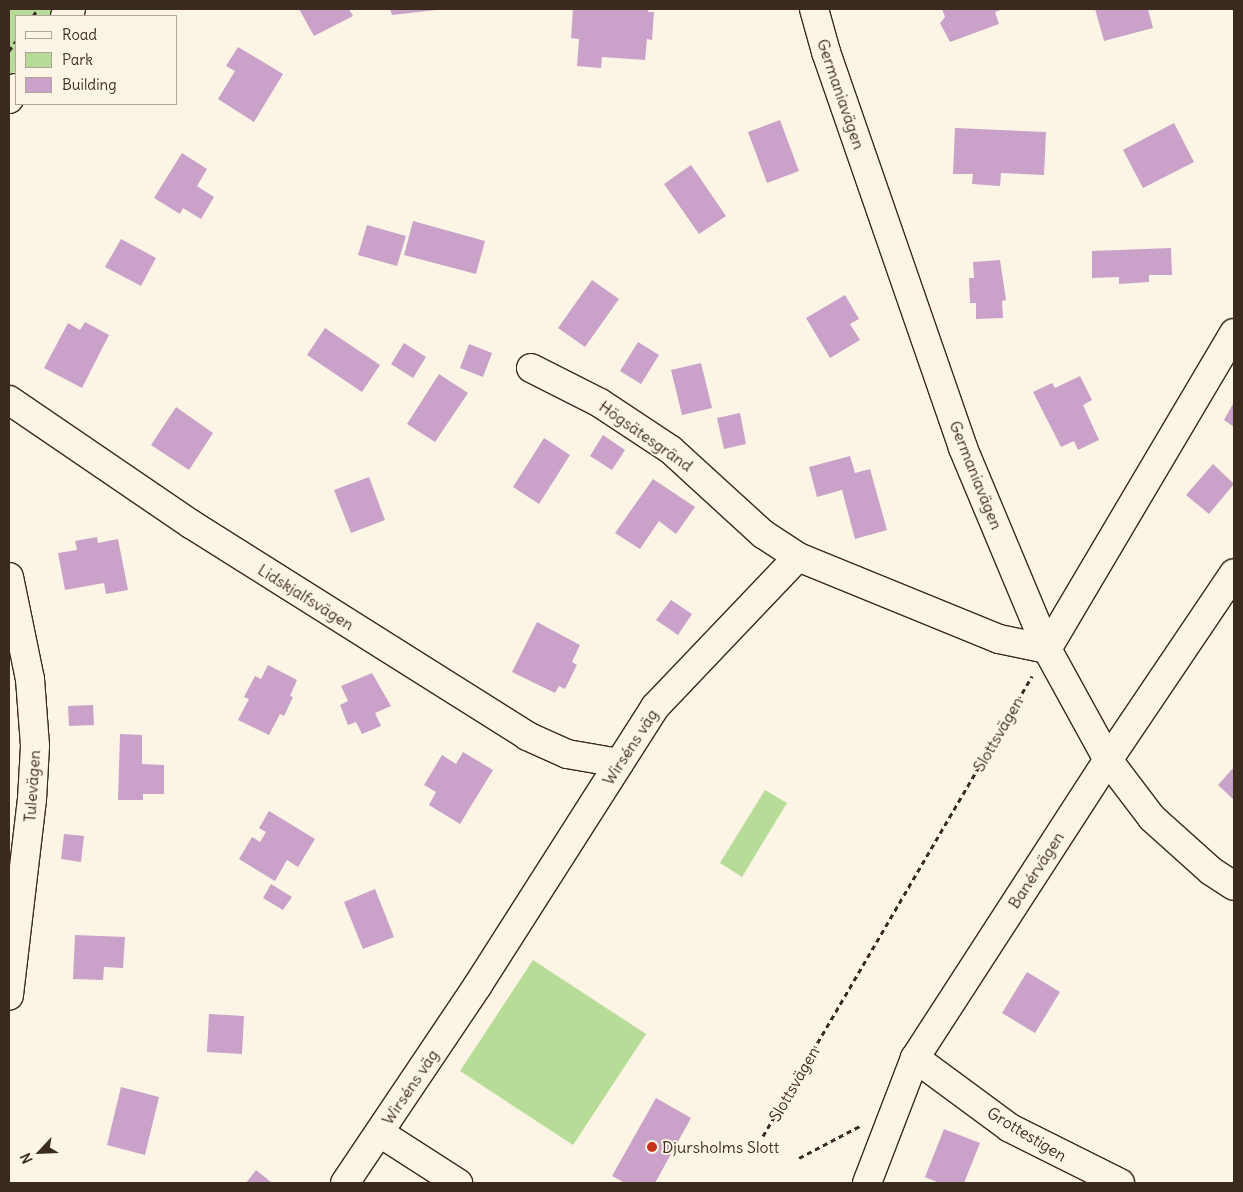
<!DOCTYPE html>
<meta charset="utf-8">
<style>
body{margin:0}
#map{position:relative;width:1243px;height:1192px;overflow:hidden;background:#fcf5e5;font-family:Delius,sans-serif}
div>[style]{position:absolute}
.green>*{inset:0;background:#b7dc97}
.building>*{inset:0;background:#caa2c9}
.path>*{height:3px;margin-top:-1.5px;transform-origin:0;background:repeating-linear-gradient(90deg,#3b2a1e 0 5px,transparent 0 9px)}
.roads{filter:drop-shadow(1px 0 #3b2a1e) drop-shadow(-1px 0 #3b2a1e) drop-shadow(0 1px #3b2a1e) drop-shadow(0 -1px #3b2a1e)}
.minor>*{height:28px;margin:-14px;padding:0 14px;transform-origin:14px;border-radius:14px;background:#fcf5e5}
.dots>*{width:14px;height:14px;translate:-50% -50%;box-sizing:border-box;border:2px solid #fcf5e5;border-radius:50%}
span{translate:-50% -50%;white-space:nowrap;text-align:center;line-height:1.15;-webkit-text-stroke:4px #fcf5e5;paint-order:stroke}
.street-label{font-size:16px;color:#3b2a1e}
.poi-label{font-size:16px;color:#3b2a1e}
.left{translate:0 -50%;text-align:left}
.frame{position:absolute;inset:0;border:10px solid #3b2a1e;pointer-events:none}
.legend{position:absolute;left:15px;top:15px;width:162px;height:90px;box-sizing:border-box;background:#fcf5e5;border:1px solid #afa495;margin:0;padding:6px 9px;list-style:none;font-size:15px;color:#3b2a1e}
.legend li{display:flex;align-items:center;gap:10px;height:25px}
.legend b{width:25px;border:1px solid #afa495}
.north{position:absolute;left:15px;top:1127px;width:50px;height:50px;-webkit-text-stroke:4px #fcf5e5;paint-order:stroke;rotate:245deg;font-size:14px;font-weight:700;line-height:20px;text-align:center;color:#3b2a1e}
.north::after{content:'';display:block;margin:auto;width:18px;height:22px;background:#3b2a1e;clip-path:polygon(50% 0,100% 100%,50% 72%,0 100%)}
</style>
<div id="map">
<div class="green">
<div style="clip-path:polygon(9px 9px,62px 9px,56px 16px,16px 16px,16px 69px,9px 80px)"></div>
<div style="clip-path:polygon(765px 790px,787px 803px,742px 877px,720px 863px)"></div>
<div style="clip-path:polygon(533px 960px,646px 1034px,573px 1145px,460px 1071px)"></div>
</div>
<div class="building">
<div style="clip-path:polygon(299px 9px,349px 9px,353px 16px,314px 36px)"></div>
<div style="clip-path:polygon(390px 9px,436px 9px,436px 10px,392px 15px)"></div>
<div style="clip-path:polygon(573px 9px,649px 9px,648px 12px,654px 12px,652px 40px,647px 39px,645px 60px,602px 57px,601px 68px,577px 66px,579px 39px,571px 38px)"></div>
<div style="clip-path:polygon(942px 9px,1003px 9px,995px 12px,999px 24px,950px 42px,940px 23px,945px 17px)"></div>
<div style="clip-path:polygon(1095px 9px,1148px 9px,1153px 28px,1104px 41px)"></div>
<div style="clip-path:polygon(238px 47px,283px 74px,254px 122px,218px 99px,235px 71px,226px 66px)"></div>
<div style="clip-path:polygon(780px 120px,799px 171px,767px 183px,748px 132px)"></div>
<div style="clip-path:polygon(1174px 123px,1194px 162px,1143px 188px,1123px 150px)"></div>
<div style="clip-path:polygon(955px 128px,1046px 132px,1044px 175px,1001px 173px,1000px 186px,972px 184px,973px 174px,953px 174px)"></div>
<div style="clip-path:polygon(182px 153px,207px 169px,197px 186px,214px 197px,201px 219px,183px 208px,180px 214px,154px 198px)"></div>
<div style="clip-path:polygon(691px 165px,726px 216px,699px 234px,664px 184px)"></div>
<div style="clip-path:polygon(413px 221px,485px 241px,476px 274px,404px 255px)"></div>
<div style="clip-path:polygon(367px 225px,406px 236px,397px 266px,358px 255px)"></div>
<div style="clip-path:polygon(121px 239px,156px 258px,141px 286px,105px 267px)"></div>
<div style="clip-path:polygon(1171px 248px,1172px 275px,1149px 275px,1149px 282px,1119px 284px,1119px 277px,1092px 278px,1092px 251px)"></div>
<div style="clip-path:polygon(1000px 260px,1006px 300px,1002px 301px,1003px 318px,976px 319px,976px 303px,970px 303px,969px 278px,974px 278px,973px 262px)"></div>
<div style="clip-path:polygon(592px 280px,619px 299px,585px 347px,558px 328px)"></div>
<div style="clip-path:polygon(845px 295px,859px 319px,850px 324px,860px 340px,830px 358px,806px 318px)"></div>
<div style="clip-path:polygon(85px 322px,109px 335px,82px 388px,44px 368px,68px 323px,80px 330px)"></div>
<div style="clip-path:polygon(325px 328px,380px 365px,362px 392px,307px 355px)"></div>
<div style="clip-path:polygon(638px 342px,659px 355px,641px 384px,620px 371px)"></div>
<div style="clip-path:polygon(404px 343px,426px 357px,413px 378px,391px 364px)"></div>
<div style="clip-path:polygon(469px 344px,492px 353px,483px 377px,460px 368px)"></div>
<div style="clip-path:polygon(701px 363px,712px 408px,682px 415px,671px 370px)"></div>
<div style="clip-path:polygon(439px 374px,468px 393px,435px 442px,407px 424px)"></div>
<div style="clip-path:polygon(1080px 376px,1092px 400px,1083px 405px,1099px 440px,1078px 450px,1074px 441px,1061px 447px,1033px 392px,1052px 383px,1055px 388px)"></div>
<div style="clip-path:polygon(1234px 402px,1234px 427px,1224px 420px)"></div>
<div style="clip-path:polygon(176px 407px,213px 433px,189px 470px,151px 445px)"></div>
<div style="clip-path:polygon(740px 413px,746px 444px,724px 449px,717px 418px)"></div>
<div style="clip-path:polygon(603px 435px,625px 450px,612px 470px,590px 456px)"></div>
<div style="clip-path:polygon(544px 438px,570px 455px,539px 504px,513px 487px)"></div>
<div style="clip-path:polygon(850px 456px,855px 473px,870px 469px,887px 530px,855px 539px,842px 490px,817px 497px,809px 467px)"></div>
<div style="clip-path:polygon(1213px 464px,1234px 484px,1209px 514px,1186px 495px)"></div>
<div style="clip-path:polygon(369px 477px,385px 520px,351px 533px,334px 490px)"></div>
<div style="clip-path:polygon(653px 479px,695px 507px,676px 534px,659px 521px,640px 549px,615px 533px)"></div>
<div style="clip-path:polygon(97px 537px,98px 543px,118px 539px,128px 590px,106px 594px,104px 583px,65px 590px,58px 553px,77px 550px,75px 541px)"></div>
<div style="clip-path:polygon(671px 600px,692px 614px,678px 635px,656px 620px)"></div>
<div style="clip-path:polygon(537px 622px,580px 645px,572px 662px,577px 665px,565px 689px,559px 686px,555px 693px,512px 672px)"></div>
<div style="clip-path:polygon(268px 665px,297px 680px,290px 696px,293px 697px,284px 716px,280px 714px,269px 735px,238px 720px,249px 699px,244px 697px,255px 676px,261px 679px)"></div>
<div style="clip-path:polygon(372px 673px,391px 706px,375px 713px,381px 726px,362px 734px,356px 722px,348px 725px,340px 705px,348px 701px,341px 686px)"></div>
<div style="clip-path:polygon(93px 705px,94px 725px,69px 726px,68px 706px)"></div>
<div style="clip-path:polygon(120px 734px,142px 735px,142px 764px,164px 765px,164px 794px,143px 794px,143px 800px,118px 800px)"></div>
<div style="clip-path:polygon(463px 752px,493px 770px,460px 824px,429px 805px,436px 792px,424px 785px,442px 755px,456px 764px)"></div>
<div style="clip-path:polygon(1234px 767px,1234px 800px,1218px 785px)"></div>
<div style="clip-path:polygon(269px 811px,315px 839px,298px 867px,287px 860px,275px 881px,239px 859px,252px 837px,260px 842px,266px 832px,259px 828px)"></div>
<div style="clip-path:polygon(64px 834px,84px 836px,81px 862px,61px 859px)"></div>
<div style="clip-path:polygon(271px 884px,292px 897px,283px 910px,263px 898px)"></div>
<div style="clip-path:polygon(375px 889px,394px 937px,363px 949px,344px 902px)"></div>
<div style="clip-path:polygon(75px 935px,125px 937px,123px 968px,104px 967px,103px 980px,73px 979px)"></div>
<div style="clip-path:polygon(1027px 972px,1060px 992px,1035px 1033px,1002px 1013px)"></div>
<div style="clip-path:polygon(209px 1014px,244px 1016px,242px 1054px,207px 1052px)"></div>
<div style="clip-path:polygon(121px 1087px,159px 1097px,145px 1155px,107px 1145px)"></div>
<div style="clip-path:polygon(656px 1098px,691px 1118px,655px 1183px,625px 1183px,612px 1176px)"></div>
<div style="clip-path:polygon(944px 1129px,980px 1143px,964px 1183px,939px 1183px,925px 1177px)"></div>
<div style="clip-path:polygon(256px 1170px,272px 1183px,246px 1183px)"></div>
</div>
<div class="path">
<div style="left:33px;top:16px;width:9px;rotate:-54deg"></div>
<div style="left:9px;top:51px;width:12px;rotate:-55deg"></div>
<div style="left:763px;top:1136px;width:533px;rotate:-59.68deg"></div>
<div style="left:799px;top:1158px;width:69px;rotate:-27.7deg"></div>
</div>
<div class="roads">
<div class="minor">
<div style="left:814px;top:9px;width:45px;rotate:74.4deg"></div>
<div style="left:826px;top:52px;width:419px;rotate:70.9deg"></div>
<div style="left:963px;top:448px;width:218px;rotate:67.3deg"></div>
<div style="left:1047px;top:649px;width:127px;rotate:61.2deg"></div>
<div style="left:1108px;top:760px;width:73px;rotate:52.8deg"></div>
<div style="left:1152px;top:818px;width:79px;rotate:41.9deg"></div>
<div style="left:1211px;top:871px;width:27px;rotate:33deg"></div>
<div style="left:65px;top:16px;width:9px;rotate:-49deg"></div>
<div style="left:9px;top:99px;width:13px;rotate:-58deg"></div>
<div style="left:531px;top:368px;width:77px;rotate:26.9deg"></div>
<div style="left:600px;top:403px;width:85px;rotate:33.5deg"></div>
<div style="left:671px;top:450px;width:125px;rotate:42.4deg"></div>
<div style="left:763px;top:534px;width:42px;rotate:33.3deg"></div>
<div style="left:9px;top:400px;width:220px;rotate:34.3deg"></div>
<div style="left:191px;top:524px;width:397px;rotate:32.2deg"></div>
<div style="left:527px;top:736px;width:44px;rotate:24.2deg"></div>
<div style="left:567px;top:754px;width:53px;rotate:9.8deg"></div>
<div style="left:9px;top:577px;width:104px;rotate:78.4deg"></div>
<div style="left:30px;top:679px;width:67px;rotate:85.7deg"></div>
<div style="left:35px;top:746px;width:53px;rotate:93.2deg"></div>
<div style="left:32px;top:799px;width:198px;rotate:96.7deg"></div>
<div style="left:915px;top:1058px;width:118px;rotate:36.4deg"></div>
<div style="left:1010px;top:1128px;width:123px;rotate:26.6deg"></div>
<div style="left:380px;top:1133px;width:93px;rotate:32.7deg"></div>
<div style="left:345px;top:1183px;width:239px;rotate:-56.1deg"></div>
<div style="left:478px;top:985px;width:330px;rotate:-57.5deg"></div>
<div style="left:655px;top:707px;width:207px;rotate:-46.4deg"></div>
<div style="left:798px;top:557px;width:217px;rotate:22.2deg"></div>
<div style="left:999px;top:639px;width:49px;rotate:11.8deg"></div>
<div style="left:1047px;top:649px;width:367px;rotate:-59.4deg"></div>
<div style="left:867px;top:1183px;width:134px;rotate:-69deg"></div>
<div style="left:915px;top:1058px;width:355px;rotate:-57.1deg"></div>
<div style="left:1108px;top:760px;width:225px;rotate:-56deg"></div>
</div>
</div>
<div class="dots">
<div style="left:652px;top:1147px;background:#c8321e"></div>
</div>
<div class="street-label">
<span style="left:841px;top:94px;rotate:71deg">Germaniavägen</span>
<span style="left:646px;top:436px;rotate:35deg">Högsätesgränd</span>
<span style="left:976px;top:475px;rotate:68deg">Germaniavägen</span>
<span style="left:306px;top:597px;rotate:32deg">Lidskjalfsvägen</span>
<span style="left:998px;top:734px;rotate:-60deg">Slottsvägen</span>
<span style="left:630px;top:747px;rotate:-57deg">Wirséns väg</span>
<span style="left:32px;top:786px;rotate:-86deg">Tulevägen</span>
<span style="left:1036px;top:870px;rotate:-57deg">Banérvägen</span>
<span style="left:794px;top:1084px;rotate:-60deg">Slottsvägen</span>
<span style="left:410px;top:1087px;rotate:-56deg">Wirséns väg</span>
<span style="left:1027px;top:1134px;rotate:31deg">Grottestigen</span>
</div>
<div class="poi-label">
<span class="left" style="left:662px;top:1147px">Djursholms Slott</span>
</div>
<div class="frame"></div>
<ul class="legend">
<li><b style="height:6px;background:#fcf5e5"></b>Road</li>
<li><b style="height:14px;background:#b7dc97"></b>Park</li>
<li><b style="height:14px;background:#caa2c9"></b>Building</li>
</ul>
<div class="north">N</div>
</div>
